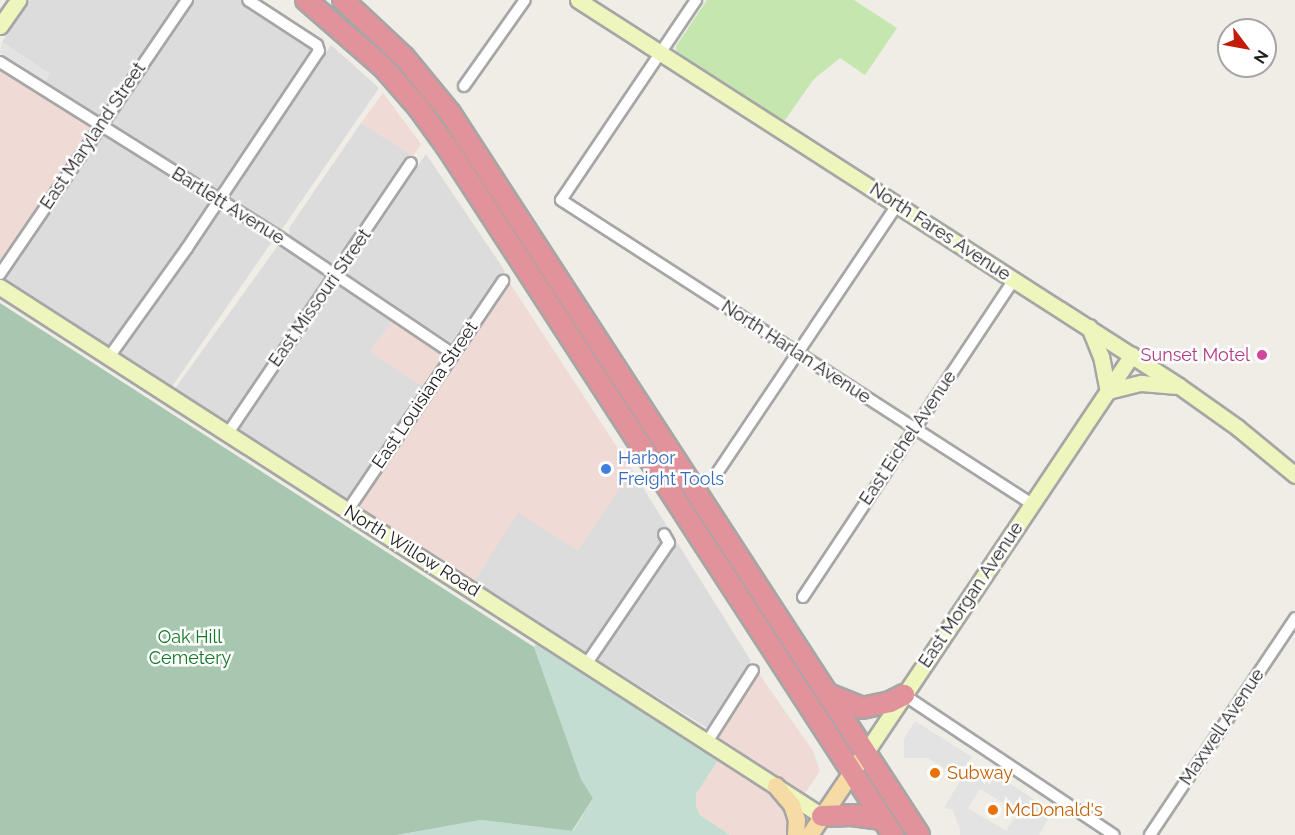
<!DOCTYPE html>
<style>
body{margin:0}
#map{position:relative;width:1295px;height:835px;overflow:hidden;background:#efede6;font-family:Raleway,sans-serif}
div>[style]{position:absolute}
.residential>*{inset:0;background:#dddcdc}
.commercial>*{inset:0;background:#efdad6}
.grass>*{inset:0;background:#c5e7af}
.wetland>*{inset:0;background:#c4ddd3}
.cemetery>*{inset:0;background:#a8c7b0}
.parking>*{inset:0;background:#e3e3e3}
.roads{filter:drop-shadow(2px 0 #a6a6a6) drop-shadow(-2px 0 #a6a6a6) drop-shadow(0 2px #a6a6a6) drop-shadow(0 -2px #a6a6a6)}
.street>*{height:10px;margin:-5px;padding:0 5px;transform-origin:5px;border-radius:5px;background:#fff}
.secondary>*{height:15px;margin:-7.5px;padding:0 7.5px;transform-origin:7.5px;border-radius:7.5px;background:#eef6bd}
.primary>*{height:16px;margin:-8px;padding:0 8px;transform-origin:8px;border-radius:8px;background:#f7dba4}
.highway>*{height:20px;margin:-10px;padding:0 10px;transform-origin:10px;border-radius:10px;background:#e2929a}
.dots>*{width:16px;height:16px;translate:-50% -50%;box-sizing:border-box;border:3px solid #fff;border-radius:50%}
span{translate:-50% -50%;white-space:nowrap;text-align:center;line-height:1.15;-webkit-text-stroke:5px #fff;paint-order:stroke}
.street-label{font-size:18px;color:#1f1f1f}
.hotel-label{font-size:18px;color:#b23c85}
.right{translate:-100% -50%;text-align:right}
.shop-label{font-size:18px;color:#366cbe}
.left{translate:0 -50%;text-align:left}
.park-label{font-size:18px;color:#127924}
.food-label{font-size:18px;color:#c56008}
.north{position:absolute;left:1217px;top:18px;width:60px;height:60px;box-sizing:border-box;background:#fff;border:2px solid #a5a5a5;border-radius:50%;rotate:122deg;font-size:16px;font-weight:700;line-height:24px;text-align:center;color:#1f1f1f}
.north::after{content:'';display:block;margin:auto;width:21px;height:27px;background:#c31c0b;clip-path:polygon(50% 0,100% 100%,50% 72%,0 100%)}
</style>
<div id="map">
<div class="residential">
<div style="clip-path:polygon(30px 0,183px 0,101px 119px,45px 82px,50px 74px,2px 42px)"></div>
<div style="clip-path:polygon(193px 0,242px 0,316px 48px,219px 194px,108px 124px)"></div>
<div style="clip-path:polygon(331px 45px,379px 88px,280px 232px,226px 199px)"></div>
<div style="clip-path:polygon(361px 123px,413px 156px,336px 269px,290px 239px,289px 228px)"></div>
<div style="clip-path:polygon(103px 131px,214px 202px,109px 348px,4px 282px)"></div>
<div style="clip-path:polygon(426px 154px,505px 271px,455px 345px,344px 274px)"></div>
<div style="clip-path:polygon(221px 206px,273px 240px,171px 388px,117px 355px)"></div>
<div style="clip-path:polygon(279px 244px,330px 277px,229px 425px,174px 390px)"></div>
<div style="clip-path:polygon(338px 281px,394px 318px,426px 389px,349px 503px,237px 431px)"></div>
<div style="clip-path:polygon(632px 470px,751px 661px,709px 729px,473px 583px,518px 512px,578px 550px)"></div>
</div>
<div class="commercial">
<div style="clip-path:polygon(0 67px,96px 126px,0 269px)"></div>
<div style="clip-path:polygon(383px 93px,421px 144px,413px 156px,361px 123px)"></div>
<div style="clip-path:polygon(509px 282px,632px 470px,578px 550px,518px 513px,473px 583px,363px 512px,360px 501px)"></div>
<div style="clip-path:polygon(394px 318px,449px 355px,426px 389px,370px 352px)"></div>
<div style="clip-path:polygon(757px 671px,813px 751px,820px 771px,805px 793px,717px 736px)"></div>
<div style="clip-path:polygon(720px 757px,780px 797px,792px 810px,789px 835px,730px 835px,700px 815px,696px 807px,696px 794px)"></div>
</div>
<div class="grass">
<div style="clip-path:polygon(707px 0,854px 0,897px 28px,865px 75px,840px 58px,814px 79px,785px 120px,778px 121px,676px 54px,676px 46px)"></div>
</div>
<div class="wetland">
<div style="clip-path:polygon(539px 639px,720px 757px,696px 794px,696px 807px,700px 815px,730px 835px,397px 835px,481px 820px,573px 831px,593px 798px,581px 779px,534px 647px)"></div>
</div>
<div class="cemetery">
<div style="clip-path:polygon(0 303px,534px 647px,581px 779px,593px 798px,572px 831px,481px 820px,397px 835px,0 835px)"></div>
</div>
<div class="parking">
<div style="clip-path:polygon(2px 42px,50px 74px,45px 82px,0 53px)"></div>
<div style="clip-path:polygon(915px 721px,972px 757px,958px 777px,928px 758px,904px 758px,904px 739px)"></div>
<div style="clip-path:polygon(evenodd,991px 771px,1032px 798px,1050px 816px,1039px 835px,960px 835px,960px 829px,952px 809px,944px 808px,961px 779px,991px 771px,980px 789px,1018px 812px,1006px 831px,968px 808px,980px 789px)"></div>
</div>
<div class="roads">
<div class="street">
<div style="left:696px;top:0;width:241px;rotate:124deg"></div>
<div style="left:561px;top:200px;width:561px;rotate:32.84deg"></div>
<div style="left:0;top:62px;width:329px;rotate:32.1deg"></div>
<div style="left:279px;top:237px;width:210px;rotate:33.9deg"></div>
<div style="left:464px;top:86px;width:105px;rotate:-54.7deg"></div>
<div style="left:0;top:274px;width:332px;rotate:-55.7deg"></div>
<div style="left:109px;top:357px;width:134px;rotate:-54.4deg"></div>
<div style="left:187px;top:248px;width:237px;rotate:-56.2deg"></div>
<div style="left:319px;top:51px;width:6px;rotate:-108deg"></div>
<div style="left:317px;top:45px;width:82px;rotate:-146.9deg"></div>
<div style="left:228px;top:433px;width:326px;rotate:-55.9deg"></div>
<div style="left:717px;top:473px;width:323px;rotate:-56.1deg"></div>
<div style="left:348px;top:510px;width:277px;rotate:-55.9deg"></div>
<div style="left:803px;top:597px;width:381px;rotate:-56.4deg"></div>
<div style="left:587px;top:663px;width:145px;rotate:-55.7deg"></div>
<div style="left:669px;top:543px;width:10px;rotate:-119deg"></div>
<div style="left:904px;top:695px;width:252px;rotate:33.7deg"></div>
<div style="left:707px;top:742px;width:85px;rotate:-57.4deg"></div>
<div style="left:1150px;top:835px;width:261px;rotate:-56.2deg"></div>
</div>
<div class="secondary">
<div style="left:578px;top:0;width:714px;rotate:32.71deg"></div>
<div style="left:1179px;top:386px;width:72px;rotate:35.4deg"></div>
<div style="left:1238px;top:428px;width:74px;rotate:39.5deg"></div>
<div style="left:0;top:26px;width:32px;rotate:-55deg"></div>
<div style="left:0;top:287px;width:978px;rotate:32.76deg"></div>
<div style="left:1089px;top:327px;width:31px;rotate:68deg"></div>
<div style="left:1101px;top:356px;width:36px;rotate:79deg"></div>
<div style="left:1108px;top:391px;width:34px;rotate:-14deg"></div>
<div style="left:1141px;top:383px;width:33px;rotate:5deg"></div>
<div style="left:866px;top:752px;width:478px;rotate:-56.2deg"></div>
</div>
<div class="primary">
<div style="left:776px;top:786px;width:25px;rotate:50deg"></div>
<div style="left:792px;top:805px;width:16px;rotate:72deg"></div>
<div style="left:797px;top:820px;width:15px;rotate:94deg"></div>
<div style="left:810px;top:835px;width:100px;rotate:-56deg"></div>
</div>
<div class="highway">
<div style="left:306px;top:0;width:102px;rotate:41deg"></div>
<div style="left:383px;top:67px;width:53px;rotate:48.8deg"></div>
<div style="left:418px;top:107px;width:53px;rotate:54.2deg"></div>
<div style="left:449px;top:150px;width:816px;rotate:57.05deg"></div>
<div style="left:343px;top:0;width:83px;rotate:43.1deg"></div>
<div style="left:404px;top:57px;width:72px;rotate:50.6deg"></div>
<div style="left:450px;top:113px;width:861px;rotate:56.99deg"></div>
<div style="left:828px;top:694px;width:37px;rotate:22deg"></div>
<div style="left:862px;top:708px;width:29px;rotate:-12deg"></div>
<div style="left:890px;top:702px;width:16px;rotate:-27deg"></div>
<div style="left:822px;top:816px;width:30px;rotate:-2deg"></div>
<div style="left:852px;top:815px;width:30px;rotate:8deg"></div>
</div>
</div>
<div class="dots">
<div style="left:1262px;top:355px;background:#d1479c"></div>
<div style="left:606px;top:469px;background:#3f7fe0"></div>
<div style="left:935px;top:773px;background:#e8710a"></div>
<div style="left:993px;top:810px;background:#e8710a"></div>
</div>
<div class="street-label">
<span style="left:93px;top:136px;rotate:-56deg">East Maryland Street</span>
<span style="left:228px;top:206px;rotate:32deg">Bartlett Avenue</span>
<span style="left:940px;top:232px;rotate:33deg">North Fares Avenue</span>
<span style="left:320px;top:298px;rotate:-55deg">East Missouri Street</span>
<span style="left:796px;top:352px;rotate:33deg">North Harlan Avenue</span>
<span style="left:425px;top:395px;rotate:-56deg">East Louisiana Street</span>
<span style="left:908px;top:438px;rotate:-56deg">East Eichel Avenue</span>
<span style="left:412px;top:551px;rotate:32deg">North Willow Road</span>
<span style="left:971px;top:595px;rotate:-56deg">East Morgan Avenue</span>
<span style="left:1222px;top:727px;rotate:-56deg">Maxwell Avenue</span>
</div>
<div class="hotel-label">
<span class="right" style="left:1250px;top:355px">Sunset Motel</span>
</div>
<div class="shop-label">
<span class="left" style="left:618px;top:469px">Harbor<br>Freight Tools</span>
</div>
<div class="park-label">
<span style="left:190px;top:648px">Oak Hill<br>Cemetery</span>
</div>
<div class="food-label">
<span class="left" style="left:947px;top:773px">Subway</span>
<span class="left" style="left:1005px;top:810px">McDonald's</span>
</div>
<div class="north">N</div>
</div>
